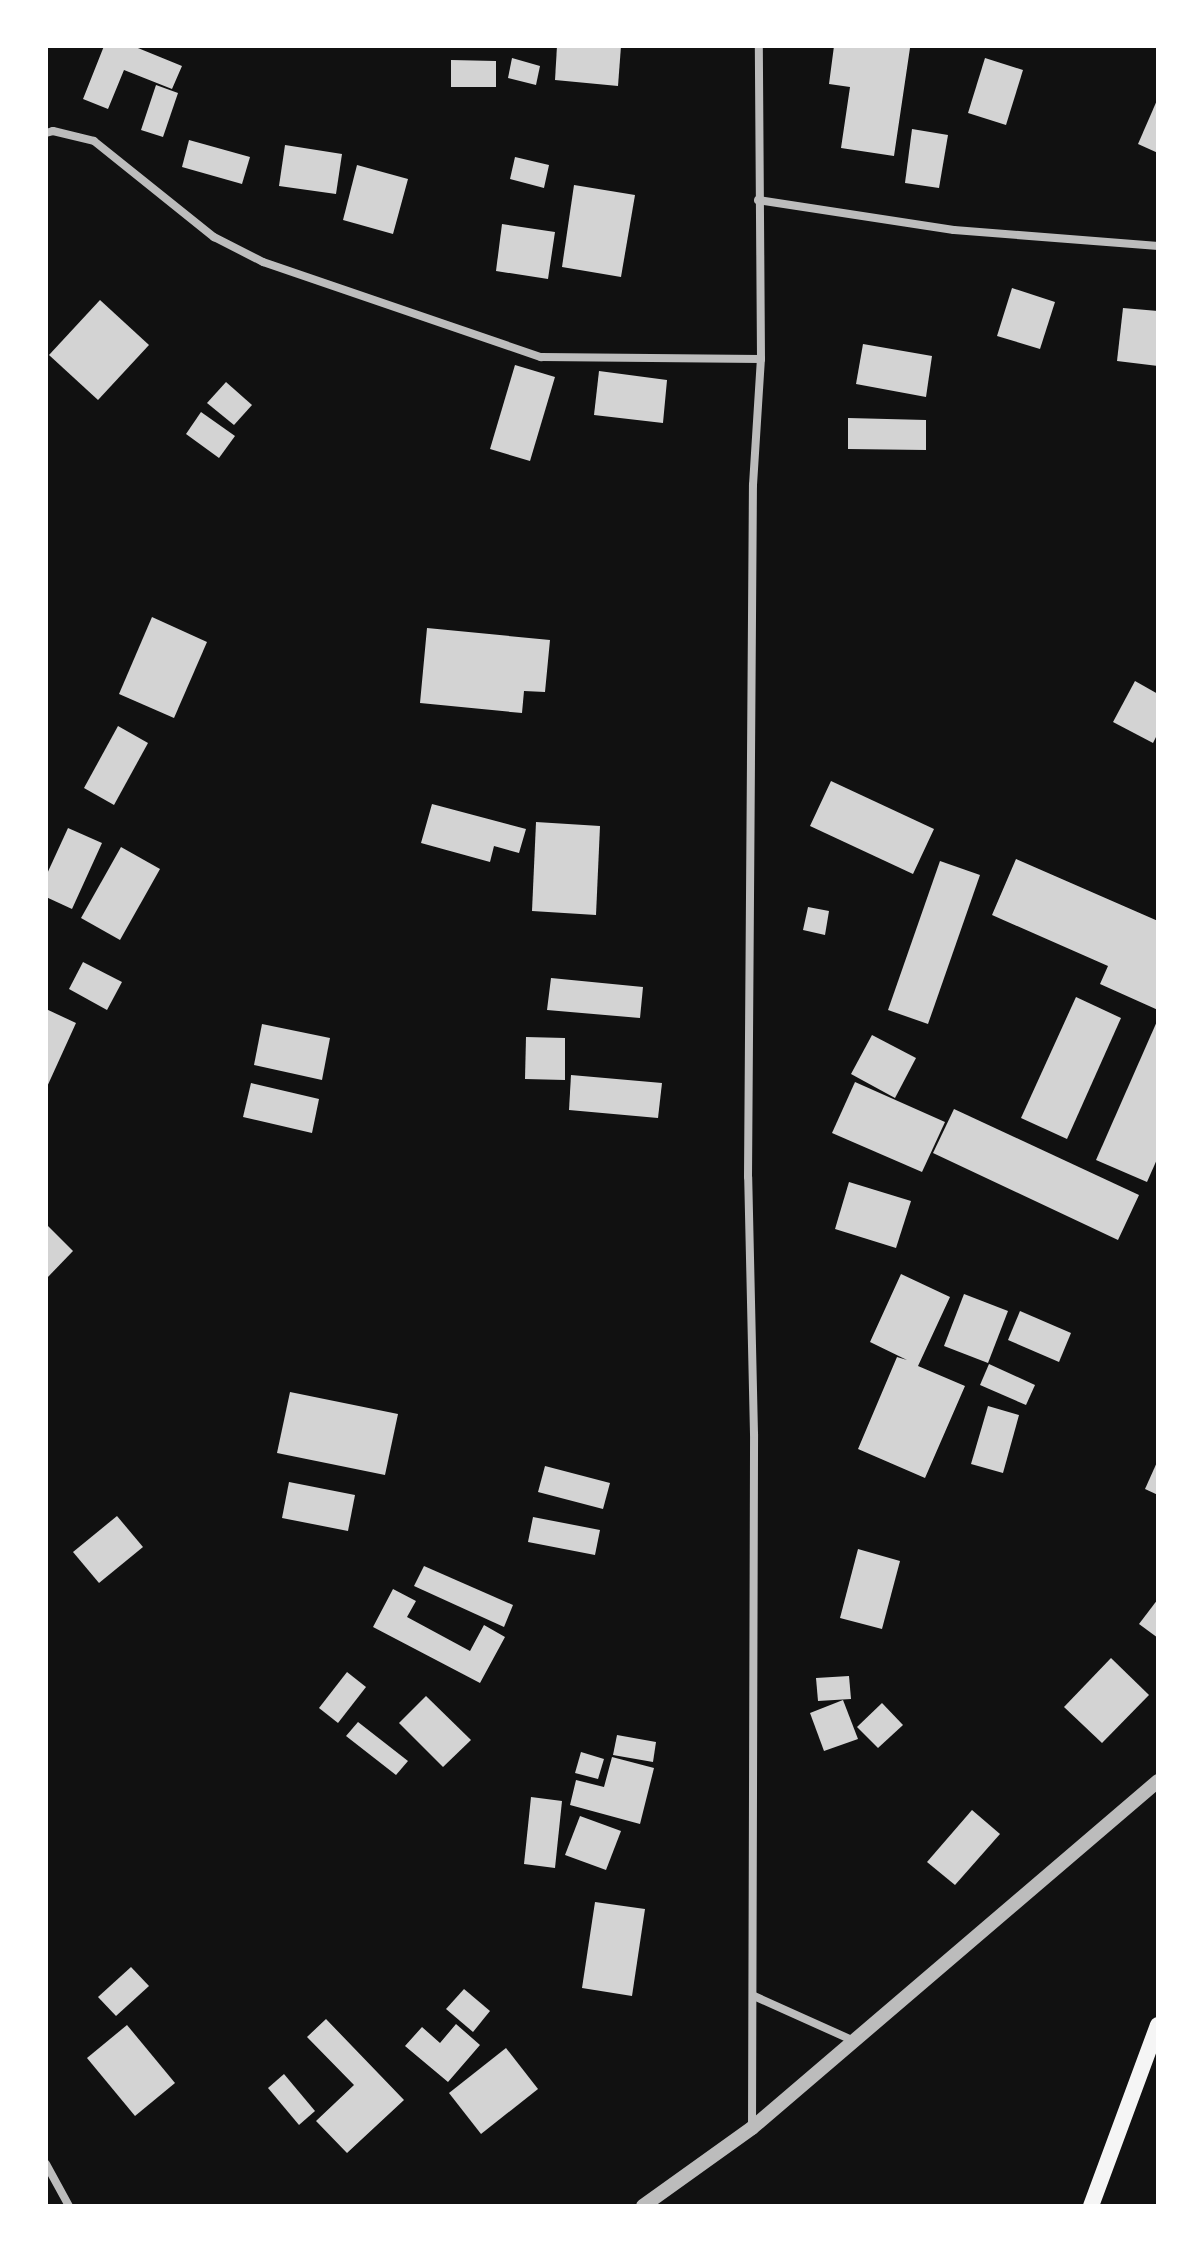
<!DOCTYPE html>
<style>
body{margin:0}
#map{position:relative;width:1204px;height:2252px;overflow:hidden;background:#111;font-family:Rubik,sans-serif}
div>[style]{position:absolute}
.building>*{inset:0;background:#d3d3d3}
.minor>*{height:8px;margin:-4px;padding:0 4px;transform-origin:4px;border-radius:4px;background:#bcbcbc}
.tertiary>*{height:14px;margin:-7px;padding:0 7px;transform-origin:7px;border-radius:7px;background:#bcbcbc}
.secondary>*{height:16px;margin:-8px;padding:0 8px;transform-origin:8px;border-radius:8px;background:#f5f5f5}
span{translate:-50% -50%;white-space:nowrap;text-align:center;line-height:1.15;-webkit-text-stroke:8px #fff;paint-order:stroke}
.frame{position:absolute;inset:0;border:48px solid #fff;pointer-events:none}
</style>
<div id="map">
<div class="building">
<div style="clip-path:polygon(104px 46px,133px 46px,182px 66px,172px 89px,124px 70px,108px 109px,83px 99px)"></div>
<div style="clip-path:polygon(557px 46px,621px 46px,618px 86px,555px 80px)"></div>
<div style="clip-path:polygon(834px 46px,910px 48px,894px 156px,841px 148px,850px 87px,829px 84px)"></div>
<div style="clip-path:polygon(512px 58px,540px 66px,536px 85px,508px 78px)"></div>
<div style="clip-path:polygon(985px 58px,1023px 70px,1006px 125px,968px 113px)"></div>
<div style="clip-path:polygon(451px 60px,496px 61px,496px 87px,451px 87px)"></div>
<div style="clip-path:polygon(156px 85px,178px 93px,163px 137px,141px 130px)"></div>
<div style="clip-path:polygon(1158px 98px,1158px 153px,1138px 144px)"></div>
<div style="clip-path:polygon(912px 129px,948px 135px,939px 188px,905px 183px)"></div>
<div style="clip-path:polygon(189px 140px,250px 157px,242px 184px,182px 167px)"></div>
<div style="clip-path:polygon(285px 145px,342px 154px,336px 194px,279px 186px)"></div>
<div style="clip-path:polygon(515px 157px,549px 165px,544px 188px,510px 179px)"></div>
<div style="clip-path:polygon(357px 165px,408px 179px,393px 234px,343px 220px)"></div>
<div style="clip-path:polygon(574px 185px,635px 195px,621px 277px,562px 267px)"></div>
<div style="clip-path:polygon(502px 224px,555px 232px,548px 279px,496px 271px)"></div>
<div style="clip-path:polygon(1012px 288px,1055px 302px,1040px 349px,997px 336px)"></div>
<div style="clip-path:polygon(100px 300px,149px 345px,98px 400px,49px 355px)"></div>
<div style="clip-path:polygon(1123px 308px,1158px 311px,1158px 366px,1117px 361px)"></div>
<div style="clip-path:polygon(863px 344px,932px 356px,926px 397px,856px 384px)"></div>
<div style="clip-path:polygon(515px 365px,555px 377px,530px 461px,490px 449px)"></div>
<div style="clip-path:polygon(599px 371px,667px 380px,663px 423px,594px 415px)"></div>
<div style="clip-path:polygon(226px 382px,252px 405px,234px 425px,207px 403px)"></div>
<div style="clip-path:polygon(201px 412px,235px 436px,219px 458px,186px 434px)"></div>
<div style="clip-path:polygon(848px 418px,926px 420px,926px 450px,848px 449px)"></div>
<div style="clip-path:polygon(152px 617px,207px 642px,174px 718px,119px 694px)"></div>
<div style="clip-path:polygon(427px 628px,550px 640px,545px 692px,524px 691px,522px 713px,420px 703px)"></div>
<div style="clip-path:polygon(1135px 681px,1158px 694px,1158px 733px,1153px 743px,1113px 722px)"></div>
<div style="clip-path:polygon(118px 726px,148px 743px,114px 805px,84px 788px)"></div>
<div style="clip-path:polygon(831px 781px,934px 829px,913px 874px,810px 826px)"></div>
<div style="clip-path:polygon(432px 804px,526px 829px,519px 853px,494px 846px,490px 862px,421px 843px)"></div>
<div style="clip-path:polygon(536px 822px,600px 826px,596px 915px,532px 911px)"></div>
<div style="clip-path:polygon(68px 828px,102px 843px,72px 909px,46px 897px,46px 876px)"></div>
<div style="clip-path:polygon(121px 847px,160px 869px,120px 940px,81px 918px)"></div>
<div style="clip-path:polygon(1016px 859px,1158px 921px,1158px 1010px,1100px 984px,1108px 966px,992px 915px)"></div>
<div style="clip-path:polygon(940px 861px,980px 875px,928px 1024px,888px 1010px)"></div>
<div style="clip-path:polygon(808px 907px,829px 911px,825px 935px,803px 930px)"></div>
<div style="clip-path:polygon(83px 962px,122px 982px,107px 1010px,69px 989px)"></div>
<div style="clip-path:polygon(551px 978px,643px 987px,640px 1018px,547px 1010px)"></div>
<div style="clip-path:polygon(1076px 997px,1121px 1018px,1067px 1139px,1021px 1118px)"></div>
<div style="clip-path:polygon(46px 1009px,76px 1023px,46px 1089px)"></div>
<div style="clip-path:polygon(1158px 1019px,1158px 1157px,1147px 1182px,1096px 1160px)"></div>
<div style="clip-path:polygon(262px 1024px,330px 1038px,322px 1080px,254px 1065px)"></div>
<div style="clip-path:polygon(872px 1035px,916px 1058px,895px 1098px,851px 1074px)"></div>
<div style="clip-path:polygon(526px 1037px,565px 1038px,565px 1080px,525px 1079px)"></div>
<div style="clip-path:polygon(571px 1075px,662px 1083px,658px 1118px,569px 1110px)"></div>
<div style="clip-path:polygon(855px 1082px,945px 1122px,922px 1172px,832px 1133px)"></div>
<div style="clip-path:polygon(251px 1083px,319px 1099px,312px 1133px,243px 1117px)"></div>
<div style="clip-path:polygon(954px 1109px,1139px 1195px,1118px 1240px,933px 1153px)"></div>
<div style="clip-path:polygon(849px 1182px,911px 1201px,896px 1248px,835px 1229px)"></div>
<div style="clip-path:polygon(48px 1226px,73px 1251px,46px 1279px,46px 1227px)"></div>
<div style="clip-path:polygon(901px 1274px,950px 1297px,918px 1366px,965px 1386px,925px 1478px,858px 1449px,897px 1357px,907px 1360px,870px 1342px)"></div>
<div style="clip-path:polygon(964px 1294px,1008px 1311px,988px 1363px,944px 1346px)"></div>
<div style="clip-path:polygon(1020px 1311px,1071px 1333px,1059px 1362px,1008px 1340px)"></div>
<div style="clip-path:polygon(989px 1364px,1035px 1385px,1026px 1405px,980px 1385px)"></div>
<div style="clip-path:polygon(290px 1392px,398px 1414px,385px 1475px,277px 1453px)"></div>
<div style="clip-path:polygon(988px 1406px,1019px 1415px,1003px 1473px,971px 1464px)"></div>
<div style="clip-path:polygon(1158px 1460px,1158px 1495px,1145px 1489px)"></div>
<div style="clip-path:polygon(545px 1466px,610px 1483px,603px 1509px,538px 1492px)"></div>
<div style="clip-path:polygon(289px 1482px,355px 1495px,348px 1531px,282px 1518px)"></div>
<div style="clip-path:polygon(117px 1516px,143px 1547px,99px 1583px,73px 1552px)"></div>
<div style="clip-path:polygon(533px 1517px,600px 1530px,595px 1555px,528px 1542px)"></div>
<div style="clip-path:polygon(858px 1549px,900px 1561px,882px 1629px,840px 1618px)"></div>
<div style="clip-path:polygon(424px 1566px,513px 1605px,504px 1627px,414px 1586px)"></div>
<div style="clip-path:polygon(393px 1589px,416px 1601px,407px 1617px,470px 1651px,484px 1625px,505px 1637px,480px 1683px,373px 1627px)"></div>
<div style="clip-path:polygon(1158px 1599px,1158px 1638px,1139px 1624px)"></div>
<div style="clip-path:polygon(1111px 1658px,1149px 1695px,1102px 1743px,1064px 1707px)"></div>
<div style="clip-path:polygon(347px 1672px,366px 1687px,338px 1723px,319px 1708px)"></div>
<div style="clip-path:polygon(849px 1676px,851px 1699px,818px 1701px,816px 1678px)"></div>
<div style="clip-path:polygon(426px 1696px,471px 1740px,443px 1767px,399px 1723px)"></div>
<div style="clip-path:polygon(843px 1700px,858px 1739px,824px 1751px,810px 1713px)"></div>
<div style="clip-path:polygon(882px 1703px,903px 1725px,878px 1748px,857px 1727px)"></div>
<div style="clip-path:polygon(358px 1722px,408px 1761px,396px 1775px,346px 1736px)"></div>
<div style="clip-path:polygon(617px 1735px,656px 1742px,653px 1762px,613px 1755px)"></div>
<div style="clip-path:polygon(581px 1752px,604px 1759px,598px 1779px,575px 1773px)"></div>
<div style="clip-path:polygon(612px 1757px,654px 1768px,640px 1824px,570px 1805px,576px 1780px,604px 1787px)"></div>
<div style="clip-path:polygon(531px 1797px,562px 1801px,555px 1868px,524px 1864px)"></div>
<div style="clip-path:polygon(972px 1810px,1000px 1834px,955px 1885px,927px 1862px)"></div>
<div style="clip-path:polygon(580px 1816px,621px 1831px,606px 1870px,565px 1855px)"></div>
<div style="clip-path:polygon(595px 1902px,645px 1909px,632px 1996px,582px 1988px)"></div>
<div style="clip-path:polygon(131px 1967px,149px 1986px,116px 2016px,98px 1997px)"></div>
<div style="clip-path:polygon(464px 1989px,490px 2011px,473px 2032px,446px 2009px)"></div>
<div style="clip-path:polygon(326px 2019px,404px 2100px,347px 2153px,316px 2121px,354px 2085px,307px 2037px)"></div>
<div style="clip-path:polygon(456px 2024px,480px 2045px,448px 2082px,405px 2046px,422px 2027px,440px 2043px)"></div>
<div style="clip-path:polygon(127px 2025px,175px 2083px,135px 2116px,87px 2058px)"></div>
<div style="clip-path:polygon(506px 2048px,538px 2089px,481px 2134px,449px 2093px)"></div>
<div style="clip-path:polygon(284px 2074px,315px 2111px,299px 2125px,268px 2088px)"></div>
</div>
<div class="minor">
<div style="left:46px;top:133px;width:7px;rotate:-16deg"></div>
<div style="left:53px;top:131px;width:42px;rotate:13.7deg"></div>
<div style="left:94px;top:141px;width:154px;rotate:38.7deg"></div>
<div style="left:214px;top:237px;width:55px;rotate:27deg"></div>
<div style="left:263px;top:262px;width:294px;rotate:18.9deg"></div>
<div style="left:541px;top:357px;width:220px;rotate:0.5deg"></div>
<div style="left:758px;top:200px;width:198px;rotate:8.7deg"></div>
<div style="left:954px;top:230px;width:205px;rotate:4.5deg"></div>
<div style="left:754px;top:1996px;width:110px;rotate:24.2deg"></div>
<div style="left:752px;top:2128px;width:694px;rotate:-89.83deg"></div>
<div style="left:754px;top:1434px;width:257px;rotate:-91.3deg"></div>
<div style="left:748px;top:1177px;width:692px;rotate:-89.59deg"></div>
<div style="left:753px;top:485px;width:126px;rotate:-86.4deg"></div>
<div style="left:761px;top:359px;width:313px;rotate:-90.4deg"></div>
<div style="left:46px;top:2164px;width:48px;rotate:61.3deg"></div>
</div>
<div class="tertiary">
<div style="left:643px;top:2206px;width:134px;rotate:-35.6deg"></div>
<div style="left:752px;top:2128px;width:534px;rotate:-40.52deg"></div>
</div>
<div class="secondary">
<div style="left:1091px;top:2206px;width:193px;rotate:-69.7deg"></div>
</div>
<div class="frame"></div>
</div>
